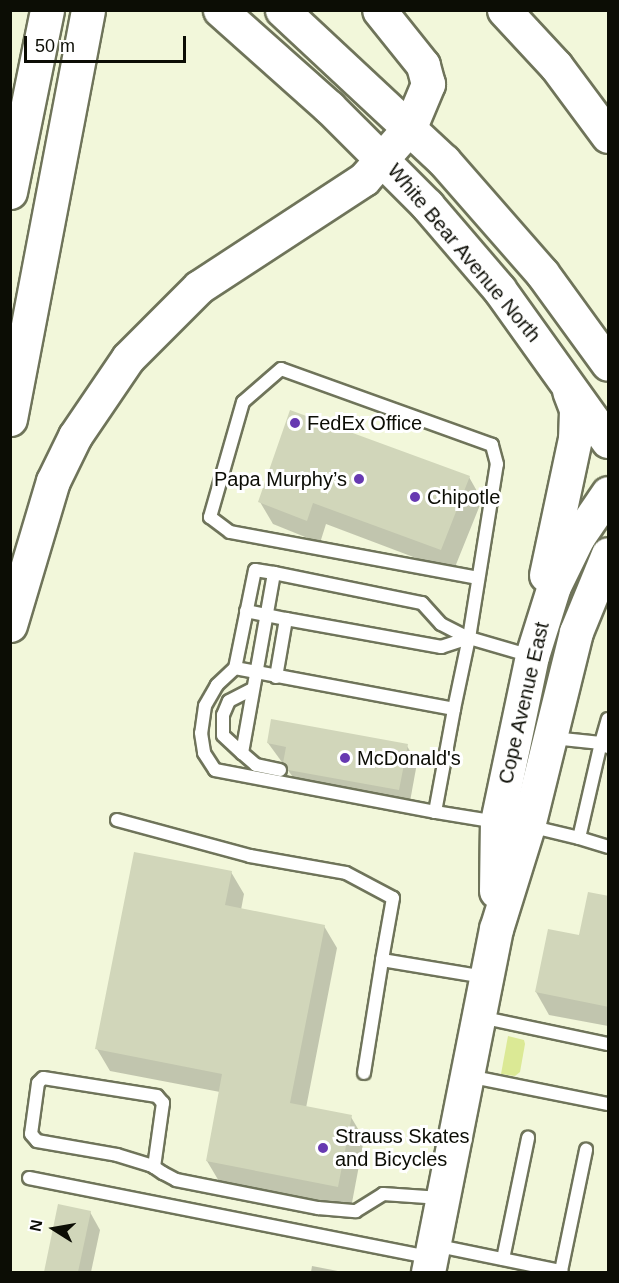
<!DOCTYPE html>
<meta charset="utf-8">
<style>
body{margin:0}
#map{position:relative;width:619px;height:1283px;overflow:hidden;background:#f2f7da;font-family:Helvetica,sans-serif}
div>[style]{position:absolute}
.green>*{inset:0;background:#dbe995}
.shadow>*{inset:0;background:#0003}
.building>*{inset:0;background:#d1d6ba}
.roads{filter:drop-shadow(2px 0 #6f745a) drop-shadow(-2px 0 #6f745a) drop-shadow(0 2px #6f745a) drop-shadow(0 -2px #6f745a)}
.lane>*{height:12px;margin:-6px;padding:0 6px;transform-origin:6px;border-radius:6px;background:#fff}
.secondary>*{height:33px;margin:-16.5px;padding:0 16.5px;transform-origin:16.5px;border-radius:16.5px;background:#fff}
.highway>*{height:33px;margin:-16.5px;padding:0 16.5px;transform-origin:16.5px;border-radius:16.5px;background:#fff}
.dots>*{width:16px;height:16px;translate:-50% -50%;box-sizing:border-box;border:3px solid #fff;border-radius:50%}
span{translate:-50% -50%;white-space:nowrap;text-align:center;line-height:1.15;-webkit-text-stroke:6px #fff;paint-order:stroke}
.street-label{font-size:20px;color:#0c0d05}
.poi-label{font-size:20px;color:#0c0d05}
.left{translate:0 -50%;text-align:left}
.right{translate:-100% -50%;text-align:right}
.frame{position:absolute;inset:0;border:12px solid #0c0d05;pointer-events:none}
.north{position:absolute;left:24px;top:1199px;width:60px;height:60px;-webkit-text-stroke:4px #fff;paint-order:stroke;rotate:281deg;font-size:16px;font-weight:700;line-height:24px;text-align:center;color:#0c0d05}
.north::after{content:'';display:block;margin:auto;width:21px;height:27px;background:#0c0d05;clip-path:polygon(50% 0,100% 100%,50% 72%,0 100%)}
.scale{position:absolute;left:24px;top:36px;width:162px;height:27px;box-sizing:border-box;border:3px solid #0c0d05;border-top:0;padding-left:8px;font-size:18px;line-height:21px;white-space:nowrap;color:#0c0d05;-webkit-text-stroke:4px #fff;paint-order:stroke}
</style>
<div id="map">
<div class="green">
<div style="clip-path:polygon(508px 1036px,524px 1040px,525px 1044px,520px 1072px,515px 1076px,501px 1074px)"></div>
</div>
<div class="shadow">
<div style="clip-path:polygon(291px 412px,469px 477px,482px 500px,453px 572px,326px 524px,320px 543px,273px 524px,260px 502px)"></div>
<div style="clip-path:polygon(268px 743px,407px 746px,417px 763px,409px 807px,295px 780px)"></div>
<div style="clip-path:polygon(231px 872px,244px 894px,241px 910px,324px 926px,337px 948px,306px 1108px,351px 1117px,364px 1139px,351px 1208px,220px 1183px,207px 1161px,220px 1092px,110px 1071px,97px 1049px)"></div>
<div style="clip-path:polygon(608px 897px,608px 1026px,549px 1015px,536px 992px)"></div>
<div style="clip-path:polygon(59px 1206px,90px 1212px,100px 1230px,91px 1272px,46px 1272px)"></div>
<div style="clip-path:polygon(312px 1266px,343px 1272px,311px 1272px)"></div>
</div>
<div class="building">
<div style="clip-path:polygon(290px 410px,470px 476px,441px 550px,313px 503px,307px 521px,258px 502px)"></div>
<div style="clip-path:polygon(271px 719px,408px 744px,399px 790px,288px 770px,283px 763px,286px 747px,267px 743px)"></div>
<div style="clip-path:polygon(134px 852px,232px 871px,225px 905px,325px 925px,290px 1103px,352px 1115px,338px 1187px,206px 1161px,222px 1074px,95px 1049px)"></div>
<div style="clip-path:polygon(588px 892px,609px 896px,609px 1007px,535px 992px,548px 929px,579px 935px)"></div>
<div style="clip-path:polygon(58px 1204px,91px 1211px,78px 1272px,44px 1272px)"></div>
</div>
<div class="roads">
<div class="lane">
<div style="left:274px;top:573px;width:19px;rotate:-171deg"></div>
<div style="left:255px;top:570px;width:100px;rotate:101.5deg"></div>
<div style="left:235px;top:668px;width:25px;rotate:137deg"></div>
<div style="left:217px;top:685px;width:24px;rotate:120deg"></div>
<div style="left:205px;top:706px;width:27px;rotate:98deg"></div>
<div style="left:201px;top:733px;width:20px;rotate:81deg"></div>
<div style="left:204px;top:753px;width:20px;rotate:57deg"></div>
<div style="left:215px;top:770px;width:224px;rotate:10.8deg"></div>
<div style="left:246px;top:611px;width:41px;rotate:11.3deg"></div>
<div style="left:469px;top:638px;width:176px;rotate:-80.9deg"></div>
<div style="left:497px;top:464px;width:20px;rotate:-105deg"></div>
<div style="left:492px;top:445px;width:224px;rotate:-160.2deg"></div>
<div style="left:281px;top:369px;width:50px;rotate:139deg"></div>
<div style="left:243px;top:402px;width:120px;rotate:106deg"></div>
<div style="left:210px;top:517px;width:25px;rotate:37deg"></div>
<div style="left:230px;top:532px;width:252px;rotate:10.5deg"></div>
<div style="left:235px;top:668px;width:223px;rotate:10.6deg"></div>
<div style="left:276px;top:677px;width:59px;rotate:-80.2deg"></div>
<div style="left:286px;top:619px;width:158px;rotate:10.2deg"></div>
<div style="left:441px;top:647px;width:29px;rotate:-18deg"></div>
<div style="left:553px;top:738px;width:48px;rotate:5.9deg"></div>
<div style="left:601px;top:743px;width:25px;rotate:-74deg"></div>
<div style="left:242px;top:753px;width:26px;rotate:-137deg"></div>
<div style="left:223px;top:735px;width:20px;rotate:-90deg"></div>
<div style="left:223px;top:715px;width:15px;rotate:-67deg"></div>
<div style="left:229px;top:701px;width:25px;rotate:-27deg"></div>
<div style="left:280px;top:770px;width:25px;rotate:-168deg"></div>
<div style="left:256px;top:765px;width:18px;rotate:-139deg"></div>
<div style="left:242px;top:753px;width:183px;rotate:-79.9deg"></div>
<div style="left:274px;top:573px;width:151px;rotate:11.5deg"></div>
<div style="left:422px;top:603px;width:28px;rotate:48deg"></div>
<div style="left:441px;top:624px;width:31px;rotate:27deg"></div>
<div style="left:117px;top:820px;width:138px;rotate:15.1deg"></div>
<div style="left:250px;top:856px;width:97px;rotate:10deg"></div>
<div style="left:346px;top:873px;width:53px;rotate:28deg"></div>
<div style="left:393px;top:898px;width:63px;rotate:100.1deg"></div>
<div style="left:382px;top:960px;width:104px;rotate:9.4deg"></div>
<div style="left:497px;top:822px;width:63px;rotate:-170.8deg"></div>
<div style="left:435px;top:812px;width:105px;rotate:-79.5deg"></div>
<div style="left:454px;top:709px;width:73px;rotate:-78.1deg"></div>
<div style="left:469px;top:638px;width:65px;rotate:16.2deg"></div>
<div style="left:529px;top:826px;width:51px;rotate:13.5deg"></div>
<div style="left:579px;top:838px;width:98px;rotate:-77deg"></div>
<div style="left:601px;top:743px;width:8px;rotate:30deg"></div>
<div style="left:579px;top:838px;width:30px;rotate:17deg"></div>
<div style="left:480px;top:1017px;width:131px;rotate:11.9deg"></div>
<div style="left:364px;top:1073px;width:114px;rotate:-80.9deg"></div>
<div style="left:468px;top:1076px;width:143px;rotate:11.3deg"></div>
<div style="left:154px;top:1167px;width:65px;rotate:-82deg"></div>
<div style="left:163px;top:1103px;width:9px;rotate:-131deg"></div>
<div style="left:157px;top:1096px;width:115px;rotate:-171deg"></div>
<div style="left:43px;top:1078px;width:7px;rotate:135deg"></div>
<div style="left:38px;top:1083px;width:51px;rotate:97.8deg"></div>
<div style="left:31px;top:1134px;width:9px;rotate:49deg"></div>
<div style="left:37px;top:1141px;width:81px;rotate:9.9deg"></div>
<div style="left:117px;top:1155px;width:34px;rotate:17deg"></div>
<div style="left:150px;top:1165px;width:4px;rotate:27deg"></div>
<div style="left:154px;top:1167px;width:11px;rotate:34deg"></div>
<div style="left:163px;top:1173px;width:15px;rotate:28deg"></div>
<div style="left:176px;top:1180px;width:145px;rotate:11.2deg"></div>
<div style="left:318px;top:1208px;width:38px;rotate:5deg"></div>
<div style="left:356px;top:1211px;width:32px;rotate:-32deg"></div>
<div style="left:383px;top:1194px;width:58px;rotate:3.9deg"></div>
<div style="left:29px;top:1178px;width:408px;rotate:11.2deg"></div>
<div style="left:434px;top:1245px;width:130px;rotate:11.6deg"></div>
<div style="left:561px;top:1271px;width:124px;rotate:-78.3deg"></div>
<div style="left:503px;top:1259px;width:124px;rotate:-78.3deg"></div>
</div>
<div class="secondary">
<div style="left:220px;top:10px;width:146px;rotate:41.7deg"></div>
<div style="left:329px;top:107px;width:139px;rotate:45deg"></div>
<div style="left:427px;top:205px;width:111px;rotate:49.4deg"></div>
<div style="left:499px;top:289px;width:187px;rotate:54.4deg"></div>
<div style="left:282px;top:10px;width:221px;rotate:43deg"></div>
<div style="left:444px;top:161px;width:149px;rotate:48.8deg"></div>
<div style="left:542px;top:273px;width:112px;rotate:54deg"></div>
<div style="left:504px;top:10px;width:76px;rotate:47.1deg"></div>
<div style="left:556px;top:66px;width:87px;rotate:53.4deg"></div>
<div style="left:546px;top:575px;width:139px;rotate:-78deg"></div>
<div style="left:575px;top:439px;width:30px;rotate:-88deg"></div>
<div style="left:576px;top:409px;width:19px;rotate:-111deg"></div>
<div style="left:496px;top:891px;width:69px;rotate:-89.2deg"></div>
<div style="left:497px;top:822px;width:170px;rotate:-78.1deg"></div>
<div style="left:532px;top:656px;width:73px;rotate:-72.6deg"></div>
<div style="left:554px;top:586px;width:55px;rotate:-63.9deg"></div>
<div style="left:578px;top:537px;width:53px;rotate:-55.7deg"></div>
<div style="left:428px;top:1272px;width:350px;rotate:-78.8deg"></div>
<div style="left:496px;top:929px;width:108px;rotate:-72.7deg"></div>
<div style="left:528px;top:826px;width:200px;rotate:-76.1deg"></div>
<div style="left:576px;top:632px;width:84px;rotate:-67.7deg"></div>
</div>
<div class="highway">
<div style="left:10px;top:192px;width:186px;rotate:-78.5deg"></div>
<div style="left:10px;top:419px;width:416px;rotate:-79.2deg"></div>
<div style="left:10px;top:625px;width:150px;rotate:-73.4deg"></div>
<div style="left:53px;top:481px;width:50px;rotate:-63.9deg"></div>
<div style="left:75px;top:436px;width:94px;rotate:-55.8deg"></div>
<div style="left:128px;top:358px;width:100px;rotate:-45deg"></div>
<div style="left:199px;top:287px;width:197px;rotate:-33.2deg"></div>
<div style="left:364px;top:179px;width:69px;rotate:-48.5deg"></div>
<div style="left:410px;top:127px;width:47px;rotate:-67.3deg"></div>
<div style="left:428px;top:84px;width:20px;rotate:-105deg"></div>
<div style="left:423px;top:65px;width:70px;rotate:-128.7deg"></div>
</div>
</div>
<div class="dots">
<div style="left:295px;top:423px;background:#6739b1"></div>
<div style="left:359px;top:479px;background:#6739b1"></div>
<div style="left:415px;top:497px;background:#6739b1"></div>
<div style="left:345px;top:758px;background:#6739b1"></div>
<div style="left:323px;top:1148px;background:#6739b1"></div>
</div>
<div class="street-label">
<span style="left:464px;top:253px;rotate:50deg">White Bear Avenue North</span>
<span style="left:524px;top:703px;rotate:-77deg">Cope Avenue East</span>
</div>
<div class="poi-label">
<span class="left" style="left:307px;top:423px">FedEx Office</span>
<span class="right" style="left:347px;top:479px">Papa Murphy’s</span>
<span class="left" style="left:427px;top:497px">Chipotle</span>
<span class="left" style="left:357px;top:758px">McDonald's</span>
<span class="left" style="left:335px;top:1148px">Strauss Skates<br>and Bicycles</span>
</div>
<div class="frame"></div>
<div class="north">N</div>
<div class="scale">50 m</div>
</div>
